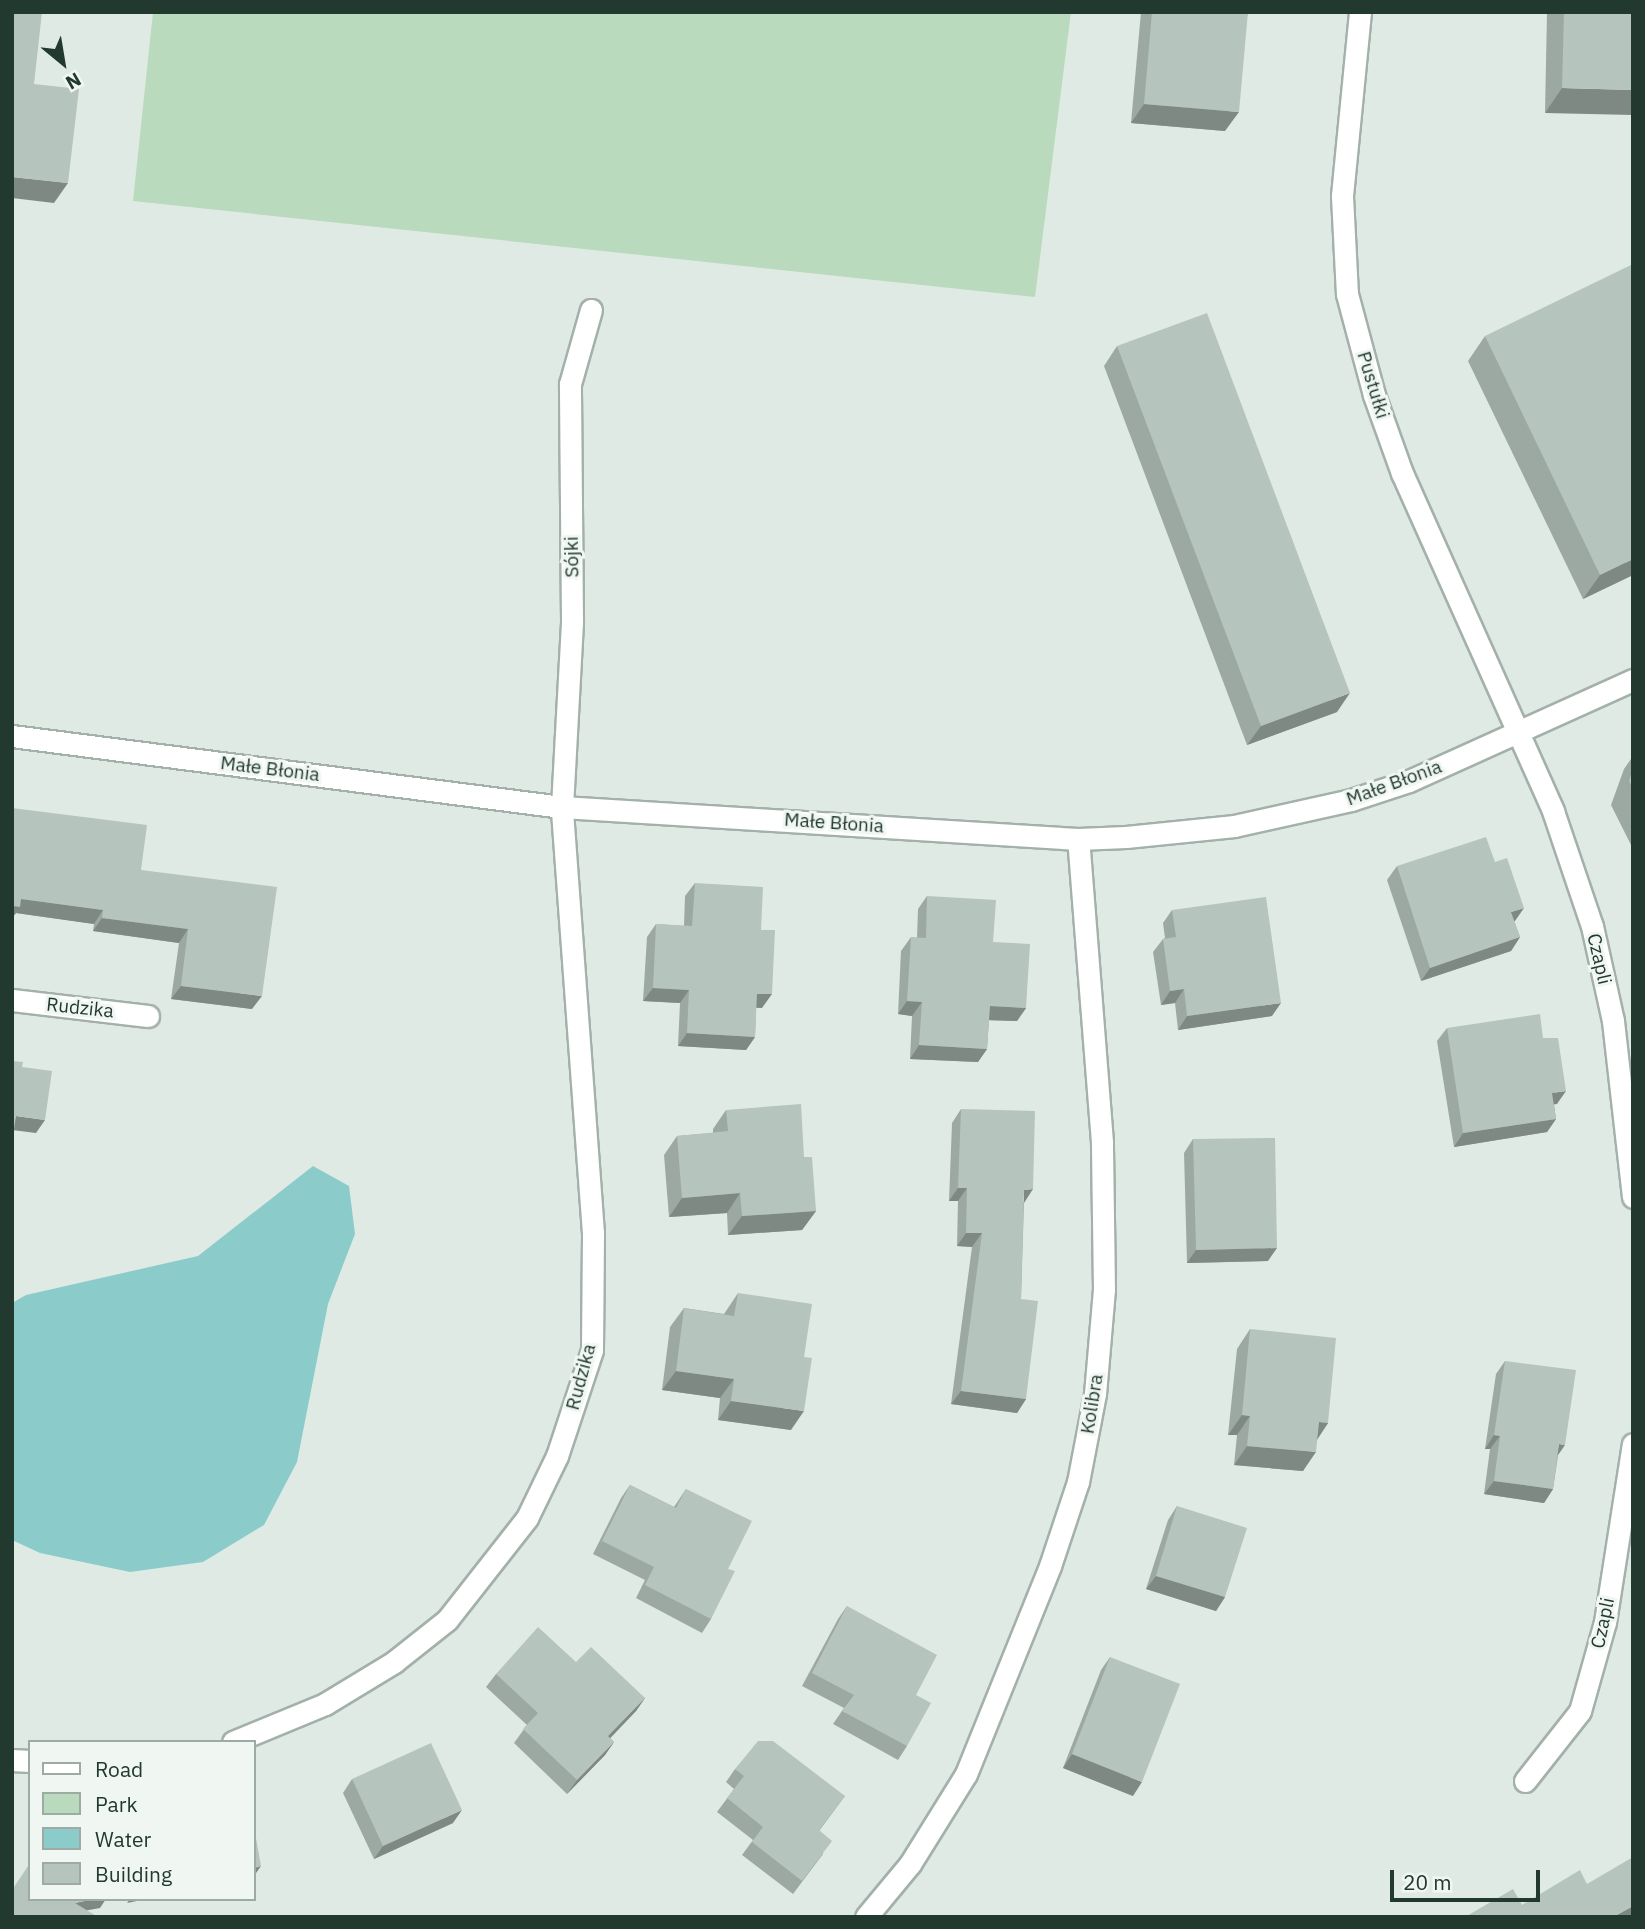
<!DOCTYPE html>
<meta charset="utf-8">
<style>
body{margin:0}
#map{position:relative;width:1645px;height:1929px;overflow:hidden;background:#e0eae4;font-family:"IBM Plex Sans",sans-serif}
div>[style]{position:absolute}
.green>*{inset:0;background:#badabd}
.water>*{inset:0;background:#8bcccb}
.roads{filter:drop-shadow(2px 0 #a3b1aa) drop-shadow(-2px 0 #a3b1aa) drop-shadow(0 2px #a3b1aa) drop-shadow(0 -2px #a3b1aa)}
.street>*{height:21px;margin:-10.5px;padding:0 10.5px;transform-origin:10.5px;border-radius:10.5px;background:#fff}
.wall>*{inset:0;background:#9ca9a2}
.shaded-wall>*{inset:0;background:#7f8984}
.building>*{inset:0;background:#b5c4bc}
span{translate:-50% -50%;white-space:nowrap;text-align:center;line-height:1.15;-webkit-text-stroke:6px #f0f7f2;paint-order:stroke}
.street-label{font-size:19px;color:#22392f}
.frame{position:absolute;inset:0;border:14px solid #22392f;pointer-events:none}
.legend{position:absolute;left:28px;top:1740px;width:228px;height:161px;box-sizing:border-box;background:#f0f7f2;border:2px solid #9eaba4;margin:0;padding:9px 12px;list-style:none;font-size:21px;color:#22392f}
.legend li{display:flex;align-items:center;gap:14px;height:35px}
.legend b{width:35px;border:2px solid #9eaba4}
.north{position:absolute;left:28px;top:28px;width:70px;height:70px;-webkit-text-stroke:5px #f0f7f2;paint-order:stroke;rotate:150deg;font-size:19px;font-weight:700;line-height:28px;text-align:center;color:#22392f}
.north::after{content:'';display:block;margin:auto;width:24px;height:32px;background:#22392f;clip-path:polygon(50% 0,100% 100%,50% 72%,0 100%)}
.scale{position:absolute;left:1390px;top:1870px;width:150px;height:32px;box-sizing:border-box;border:4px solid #22392f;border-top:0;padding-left:9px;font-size:21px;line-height:24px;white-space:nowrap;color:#22392f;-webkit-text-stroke:5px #f0f7f2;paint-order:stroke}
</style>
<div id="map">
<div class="green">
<div style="clip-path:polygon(153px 12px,1071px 12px,1035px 297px,133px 201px)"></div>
</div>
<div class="water">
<div style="clip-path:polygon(313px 1166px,349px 1186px,355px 1234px,328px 1304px,297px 1462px,264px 1525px,203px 1562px,130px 1572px,40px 1553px,12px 1540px,12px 1303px,26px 1295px,198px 1256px)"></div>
</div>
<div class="roads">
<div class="street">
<div style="left:1360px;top:12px;width:185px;rotate:95.6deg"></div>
<div style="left:1342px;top:196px;width:98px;rotate:87.1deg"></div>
<div style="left:1347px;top:294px;width:105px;rotate:75deg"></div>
<div style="left:1374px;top:395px;width:83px;rotate:70.3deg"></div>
<div style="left:1402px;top:473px;width:370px;rotate:65.9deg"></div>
<div style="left:1553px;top:811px;width:121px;rotate:71.3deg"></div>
<div style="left:1592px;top:926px;width:97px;rotate:77.5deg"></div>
<div style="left:1613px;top:1021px;width:177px;rotate:83.5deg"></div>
<div style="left:12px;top:736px;width:555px;rotate:7.36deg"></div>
<div style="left:562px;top:807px;width:517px;rotate:3.55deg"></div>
<div style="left:1078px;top:839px;width:48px;rotate:-2.4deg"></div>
<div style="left:1126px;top:837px;width:109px;rotate:-5.8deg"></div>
<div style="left:1234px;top:826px;width:120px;rotate:-12.5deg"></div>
<div style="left:1351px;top:800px;width:61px;rotate:-18.1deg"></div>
<div style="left:1409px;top:781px;width:246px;rotate:-24.3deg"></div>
<div style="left:12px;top:1000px;width:137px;rotate:6.7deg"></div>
<div style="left:233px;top:1742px;width:100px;rotate:-22.4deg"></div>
<div style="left:325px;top:1704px;width:81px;rotate:-31.3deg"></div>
<div style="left:394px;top:1662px;width:68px;rotate:-38.4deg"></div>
<div style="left:447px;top:1620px;width:130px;rotate:-51.9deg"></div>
<div style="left:527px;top:1518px;width:69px;rotate:-64.2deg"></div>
<div style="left:557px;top:1456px;width:112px;rotate:-71.7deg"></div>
<div style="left:592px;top:1350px;width:117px;rotate:-89.5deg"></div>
<div style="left:593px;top:1233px;width:427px;rotate:-94.2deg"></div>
<div style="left:562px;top:807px;width:187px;rotate:-86.9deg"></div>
<div style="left:572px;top:620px;width:236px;rotate:-90.5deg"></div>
<div style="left:570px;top:384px;width:77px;rotate:-74.2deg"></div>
<div style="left:12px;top:1760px;width:18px;rotate:3deg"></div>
<div style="left:1525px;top:1781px;width:89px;rotate:-51.8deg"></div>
<div style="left:1580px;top:1711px;width:92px;rotate:-74.3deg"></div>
<div style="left:1605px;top:1622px;width:180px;rotate:-81.1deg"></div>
<div style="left:866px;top:1917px;width:69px;rotate:-50.3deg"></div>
<div style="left:910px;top:1864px;width:106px;rotate:-58.1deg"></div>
<div style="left:966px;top:1774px;width:224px;rotate:-68deg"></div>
<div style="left:1050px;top:1566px;width:89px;rotate:-71.6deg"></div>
<div style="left:1078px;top:1482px;width:90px;rotate:-79.1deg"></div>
<div style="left:1095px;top:1394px;width:104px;rotate:-85.1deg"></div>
<div style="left:1104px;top:1290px;width:148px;rotate:-90.8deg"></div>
<div style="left:1102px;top:1142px;width:304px;rotate:-94.5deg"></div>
</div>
</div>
<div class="wall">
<div style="clip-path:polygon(1141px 12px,1248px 12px,1225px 131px,1131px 123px)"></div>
<div style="clip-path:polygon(1547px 12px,1633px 12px,1545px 113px)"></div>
<div style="clip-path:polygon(1485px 336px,1633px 575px,1583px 599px,1468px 361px)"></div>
<div style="clip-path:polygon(1117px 346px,1337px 712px,1247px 745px,1104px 366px)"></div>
<div style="clip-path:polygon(1633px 756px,1633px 849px,1611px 805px,1624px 769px)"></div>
<div style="clip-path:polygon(12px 808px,141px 870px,252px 1009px,171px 999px,179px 943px,93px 931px,94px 924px,16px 913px,12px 918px)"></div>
<div style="clip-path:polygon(1397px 866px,1514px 921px,1520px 937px,1511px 951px,1421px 981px,1387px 880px)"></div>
<div style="clip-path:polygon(695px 883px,761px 930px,762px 1008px,756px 1008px,755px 1037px,746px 1050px,678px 1046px,680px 1003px,643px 1001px,647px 937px,656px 924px,684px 926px,685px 896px)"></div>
<div style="clip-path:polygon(927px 896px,993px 942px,1026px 1008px,1017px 1021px,989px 1020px,987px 1049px,978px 1062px,910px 1059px,912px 1016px,898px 1014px,901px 951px,911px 937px,917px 938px,918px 909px)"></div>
<div style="clip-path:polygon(1172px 910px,1272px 1016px,1178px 1030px,1175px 1003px,1161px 1005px,1153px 952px,1163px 939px,1165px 938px,1163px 923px)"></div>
<div style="clip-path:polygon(1447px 1028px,1543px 1038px,1557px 1104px,1554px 1104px,1556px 1119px,1547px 1132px,1454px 1147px,1437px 1041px)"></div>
<div style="clip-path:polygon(961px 1109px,1024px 1202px,1021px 1299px,1026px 1399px,1017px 1413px,951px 1404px,972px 1247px,957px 1246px,958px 1201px,949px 1201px,952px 1123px)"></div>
<div style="clip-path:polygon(726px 1110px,804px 1157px,816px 1211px,802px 1230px,728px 1235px,727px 1213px,669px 1217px,664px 1155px,677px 1136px,713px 1133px,713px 1129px)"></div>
<div style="clip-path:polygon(1193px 1139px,1268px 1261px,1187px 1263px,1184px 1153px)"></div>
<div style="clip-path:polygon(738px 1293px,791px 1430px,718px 1420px,720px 1398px,662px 1390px,670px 1327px,684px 1308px,724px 1314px)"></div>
<div style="clip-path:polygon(1250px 1329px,1328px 1423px,1317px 1439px,1303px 1471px,1234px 1465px,1237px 1435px,1228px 1435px,1237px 1349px)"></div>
<div style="clip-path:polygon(1505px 1361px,1558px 1456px,1553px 1489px,1544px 1503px,1484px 1494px,1490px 1449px,1485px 1449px,1496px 1374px)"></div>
<div style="clip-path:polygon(630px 1485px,674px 1507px,686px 1489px,728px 1569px,711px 1619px,702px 1633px,636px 1598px,645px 1580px,593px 1554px,621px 1498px)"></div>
<div style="clip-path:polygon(1177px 1506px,1225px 1597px,1216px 1611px,1146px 1589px,1168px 1520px)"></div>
<div style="clip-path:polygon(847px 1606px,907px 1746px,898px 1760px,833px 1724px,844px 1708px,802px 1686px,838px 1619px)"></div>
<div style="clip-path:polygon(1110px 1657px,1133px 1796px,1063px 1768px,1101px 1670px)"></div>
<div style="clip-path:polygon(576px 1662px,645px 1698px,636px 1711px,610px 1738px,614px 1742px,605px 1755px,567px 1794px,514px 1743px,527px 1725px,486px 1687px,496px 1674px)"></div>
<div style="clip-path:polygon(735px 1769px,845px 1796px,819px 1831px,823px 1854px,793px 1894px,742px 1855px,753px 1840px,717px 1812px,734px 1789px,726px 1782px)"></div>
<div style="clip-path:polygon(352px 1779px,453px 1823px,374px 1859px,343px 1793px)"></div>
</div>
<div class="shaded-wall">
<div style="clip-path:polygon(1562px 88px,1633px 90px,1633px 115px,1545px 113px)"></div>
<div style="clip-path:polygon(1144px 104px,1239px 112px,1225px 131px,1131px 123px)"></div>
<div style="clip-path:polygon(12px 177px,68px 183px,54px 203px,12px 198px)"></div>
<div style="clip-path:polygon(1633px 559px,1633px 575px,1583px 599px,1600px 575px)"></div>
<div style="clip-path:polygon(1350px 693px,1337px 712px,1247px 745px,1261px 726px)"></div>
<div style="clip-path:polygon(21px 899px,103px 910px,94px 924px,16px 913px,12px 918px,12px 906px)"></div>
<div style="clip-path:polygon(1524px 908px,1515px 921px,1502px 926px,1511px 912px)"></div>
<div style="clip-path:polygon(102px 918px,188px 929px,179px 943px,93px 931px)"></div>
<div style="clip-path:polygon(1520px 937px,1511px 951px,1421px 981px,1430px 968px)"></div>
<div style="clip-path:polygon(181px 986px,262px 996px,252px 1009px,171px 999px)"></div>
<div style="clip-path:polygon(653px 988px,689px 990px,680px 1003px,643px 1001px)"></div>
<div style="clip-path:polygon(1184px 989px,1175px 1003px,1161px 1005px,1170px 991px)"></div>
<div style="clip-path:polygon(757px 994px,772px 994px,762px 1008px,748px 1007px)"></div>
<div style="clip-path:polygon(907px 1001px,922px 1002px,912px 1016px,898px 1014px)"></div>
<div style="clip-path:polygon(1281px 1003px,1272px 1016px,1178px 1030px,1187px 1016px)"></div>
<div style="clip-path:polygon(990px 1006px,1026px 1008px,1017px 1021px,981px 1020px)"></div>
<div style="clip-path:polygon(687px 1033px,755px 1037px,746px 1050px,678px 1046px)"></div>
<div style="clip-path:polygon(919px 1045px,987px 1049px,978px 1062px,910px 1059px)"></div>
<div style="clip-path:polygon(1566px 1091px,1557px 1104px,1543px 1106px,1552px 1093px)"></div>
<div style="clip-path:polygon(16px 1116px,45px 1120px,36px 1133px,12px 1130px)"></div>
<div style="clip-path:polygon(1556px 1119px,1547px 1132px,1454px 1147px,1463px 1133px)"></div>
<div style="clip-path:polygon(958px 1188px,967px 1188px,958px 1201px,949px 1201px)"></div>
<div style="clip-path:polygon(1033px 1189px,1024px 1203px,1024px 1190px)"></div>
<div style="clip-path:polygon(740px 1193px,727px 1213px,669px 1217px,682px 1198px)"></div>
<div style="clip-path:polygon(816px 1211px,802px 1230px,728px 1235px,742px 1216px)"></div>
<div style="clip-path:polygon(966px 1233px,982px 1233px,972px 1247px,957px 1246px)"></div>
<div style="clip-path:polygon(1277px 1248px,1268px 1261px,1187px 1263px,1196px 1250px)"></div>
<div style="clip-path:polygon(676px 1371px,734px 1379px,720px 1398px,662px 1390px)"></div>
<div style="clip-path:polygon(961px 1391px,1026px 1399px,1017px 1413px,951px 1404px)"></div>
<div style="clip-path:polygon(731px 1401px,804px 1411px,791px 1430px,718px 1420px)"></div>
<div style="clip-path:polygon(1242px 1415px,1250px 1416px,1237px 1435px,1228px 1435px)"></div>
<div style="clip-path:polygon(1319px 1422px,1328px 1423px,1315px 1443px)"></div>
<div style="clip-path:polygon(1494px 1435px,1500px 1436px,1490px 1449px,1485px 1449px)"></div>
<div style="clip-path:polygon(1559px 1444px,1565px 1445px,1556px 1458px)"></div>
<div style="clip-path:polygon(1247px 1446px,1316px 1452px,1303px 1471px,1234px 1465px)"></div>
<div style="clip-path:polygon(1494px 1481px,1553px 1489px,1544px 1503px,1484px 1494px)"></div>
<div style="clip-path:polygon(1156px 1576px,1225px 1597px,1216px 1611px,1146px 1589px)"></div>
<div style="clip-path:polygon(645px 1698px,636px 1711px,599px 1750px,608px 1736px)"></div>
<div style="clip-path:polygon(614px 1742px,605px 1755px,567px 1794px,577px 1780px)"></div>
<div style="clip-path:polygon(1072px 1754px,1142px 1782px,1133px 1796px,1063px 1768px)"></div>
<div style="clip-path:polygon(462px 1810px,453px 1823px,374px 1859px,383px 1846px)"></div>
<div style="clip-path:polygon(261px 1866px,254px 1876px,254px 1868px)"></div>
<div style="clip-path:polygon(94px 1899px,106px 1899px,100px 1908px,67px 1914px,75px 1903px)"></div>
<div style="clip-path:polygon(130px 1899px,147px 1899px,127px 1903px)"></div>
<div style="clip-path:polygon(1633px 1906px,1633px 1914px,1628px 1917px,1613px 1917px)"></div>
</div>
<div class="building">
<div style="clip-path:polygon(12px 12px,42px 12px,34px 84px,79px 89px,68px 183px,12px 177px)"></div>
<div style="clip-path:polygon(1152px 12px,1248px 12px,1239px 112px,1144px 104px)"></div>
<div style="clip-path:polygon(1564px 12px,1633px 12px,1633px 90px,1562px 88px)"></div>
<div style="clip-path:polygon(1633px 264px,1633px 559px,1600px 575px,1485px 336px)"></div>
<div style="clip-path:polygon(1207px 313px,1350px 693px,1261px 726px,1117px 346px)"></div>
<div style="clip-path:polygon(1633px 769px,1633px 789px,1629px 781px)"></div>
<div style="clip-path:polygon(12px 808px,147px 825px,141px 870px,277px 887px,262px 996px,181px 986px,188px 929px,102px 918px,103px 910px,21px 899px,20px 907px,12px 906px)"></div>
<div style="clip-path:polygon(1486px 837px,1495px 862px,1507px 858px,1524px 908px,1511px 912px,1520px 937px,1430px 968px,1397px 866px)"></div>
<div style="clip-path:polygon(695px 883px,763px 887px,761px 930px,775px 930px,772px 994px,757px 994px,755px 1037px,687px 1033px,689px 990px,653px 988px,656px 924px,692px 926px)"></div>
<div style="clip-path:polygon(927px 896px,996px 900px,993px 942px,1030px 944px,1026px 1008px,990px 1006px,987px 1049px,919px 1045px,922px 1002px,907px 1001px,911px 937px,926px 938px)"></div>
<div style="clip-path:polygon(1266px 897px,1281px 1003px,1187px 1016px,1184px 989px,1170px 991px,1163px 939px,1176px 937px,1172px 910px)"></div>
<div style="clip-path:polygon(1540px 1014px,1543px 1038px,1558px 1038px,1566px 1091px,1552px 1093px,1556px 1119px,1463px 1133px,1447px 1028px)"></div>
<div style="clip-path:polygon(12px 1061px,23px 1062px,22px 1067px,52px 1071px,45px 1120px,16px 1116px,13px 1137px)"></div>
<div style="clip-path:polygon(801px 1104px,804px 1157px,812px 1157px,816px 1211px,742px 1216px,740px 1193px,682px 1198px,677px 1136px,728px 1131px,726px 1110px)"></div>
<div style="clip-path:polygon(961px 1109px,1035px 1111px,1033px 1189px,1024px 1190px,1021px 1299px,1038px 1301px,1026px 1399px,961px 1391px,982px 1233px,966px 1233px,967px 1188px,958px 1188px)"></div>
<div style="clip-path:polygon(1275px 1138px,1277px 1248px,1196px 1250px,1193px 1139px)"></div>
<div style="clip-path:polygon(738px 1293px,812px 1304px,804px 1357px,812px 1358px,804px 1411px,731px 1401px,734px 1379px,676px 1371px,684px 1308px,734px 1316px)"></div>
<div style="clip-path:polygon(1250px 1329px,1336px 1338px,1328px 1423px,1319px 1422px,1316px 1452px,1247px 1446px,1250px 1416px,1242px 1415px)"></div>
<div style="clip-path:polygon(1505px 1361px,1576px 1370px,1565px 1445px,1559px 1444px,1553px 1489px,1494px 1481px,1500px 1436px,1494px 1435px)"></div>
<div style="clip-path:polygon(630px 1485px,676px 1508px,686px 1489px,752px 1521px,728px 1569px,735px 1571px,711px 1619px,645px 1585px,654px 1567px,602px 1541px)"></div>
<div style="clip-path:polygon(1177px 1506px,1247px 1528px,1225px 1597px,1156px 1576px)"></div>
<div style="clip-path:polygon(847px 1606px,937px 1655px,916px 1695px,931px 1703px,907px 1746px,842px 1711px,854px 1695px,812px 1673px)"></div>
<div style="clip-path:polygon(538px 1627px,576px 1662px,591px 1647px,645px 1698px,608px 1736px,614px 1742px,577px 1780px,523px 1729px,538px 1713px,496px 1674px)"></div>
<div style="clip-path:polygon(1110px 1657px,1180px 1684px,1142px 1782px,1072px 1754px)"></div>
<div style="clip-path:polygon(758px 1741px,773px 1741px,845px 1796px,819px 1830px,832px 1841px,802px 1881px,752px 1842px,763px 1827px,727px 1798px,744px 1776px,735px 1769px)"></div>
<div style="clip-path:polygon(431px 1743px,462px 1810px,383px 1846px,352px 1779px)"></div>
<div style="clip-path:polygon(254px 1827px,261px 1866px,254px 1868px)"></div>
<div style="clip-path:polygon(1633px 1857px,1633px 1906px,1613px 1917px,1465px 1917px,1513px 1889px,1522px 1905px,1580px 1870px,1587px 1884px)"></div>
<div style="clip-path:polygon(30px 1863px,30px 1899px,94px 1899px,75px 1903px,98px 1917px,12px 1917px,12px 1890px)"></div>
</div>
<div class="street-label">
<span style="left:1373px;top:385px;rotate:73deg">Pustułki</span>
<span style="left:572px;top:557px;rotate:-91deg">Sójki</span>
<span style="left:270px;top:769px;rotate:7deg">Małe Błonia</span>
<span style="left:1394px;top:783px;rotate:-20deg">Małe Błonia</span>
<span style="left:834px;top:823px;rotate:4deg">Małe Błonia</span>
<span style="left:1599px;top:959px;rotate:77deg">Czapli</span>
<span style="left:80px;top:1008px;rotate:6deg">Rudzika</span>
<span style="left:581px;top:1377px;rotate:-75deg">Rudzika</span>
<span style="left:1092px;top:1404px;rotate:-81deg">Kolibra</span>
<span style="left:1603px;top:1623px;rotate:-78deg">Czapli</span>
</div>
<div class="frame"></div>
<ul class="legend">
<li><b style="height:9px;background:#fff"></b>Road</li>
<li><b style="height:19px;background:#badabd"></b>Park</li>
<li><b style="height:19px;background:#8bcccb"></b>Water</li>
<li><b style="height:19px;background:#b5c4bc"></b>Building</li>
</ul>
<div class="north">N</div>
<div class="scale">20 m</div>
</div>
